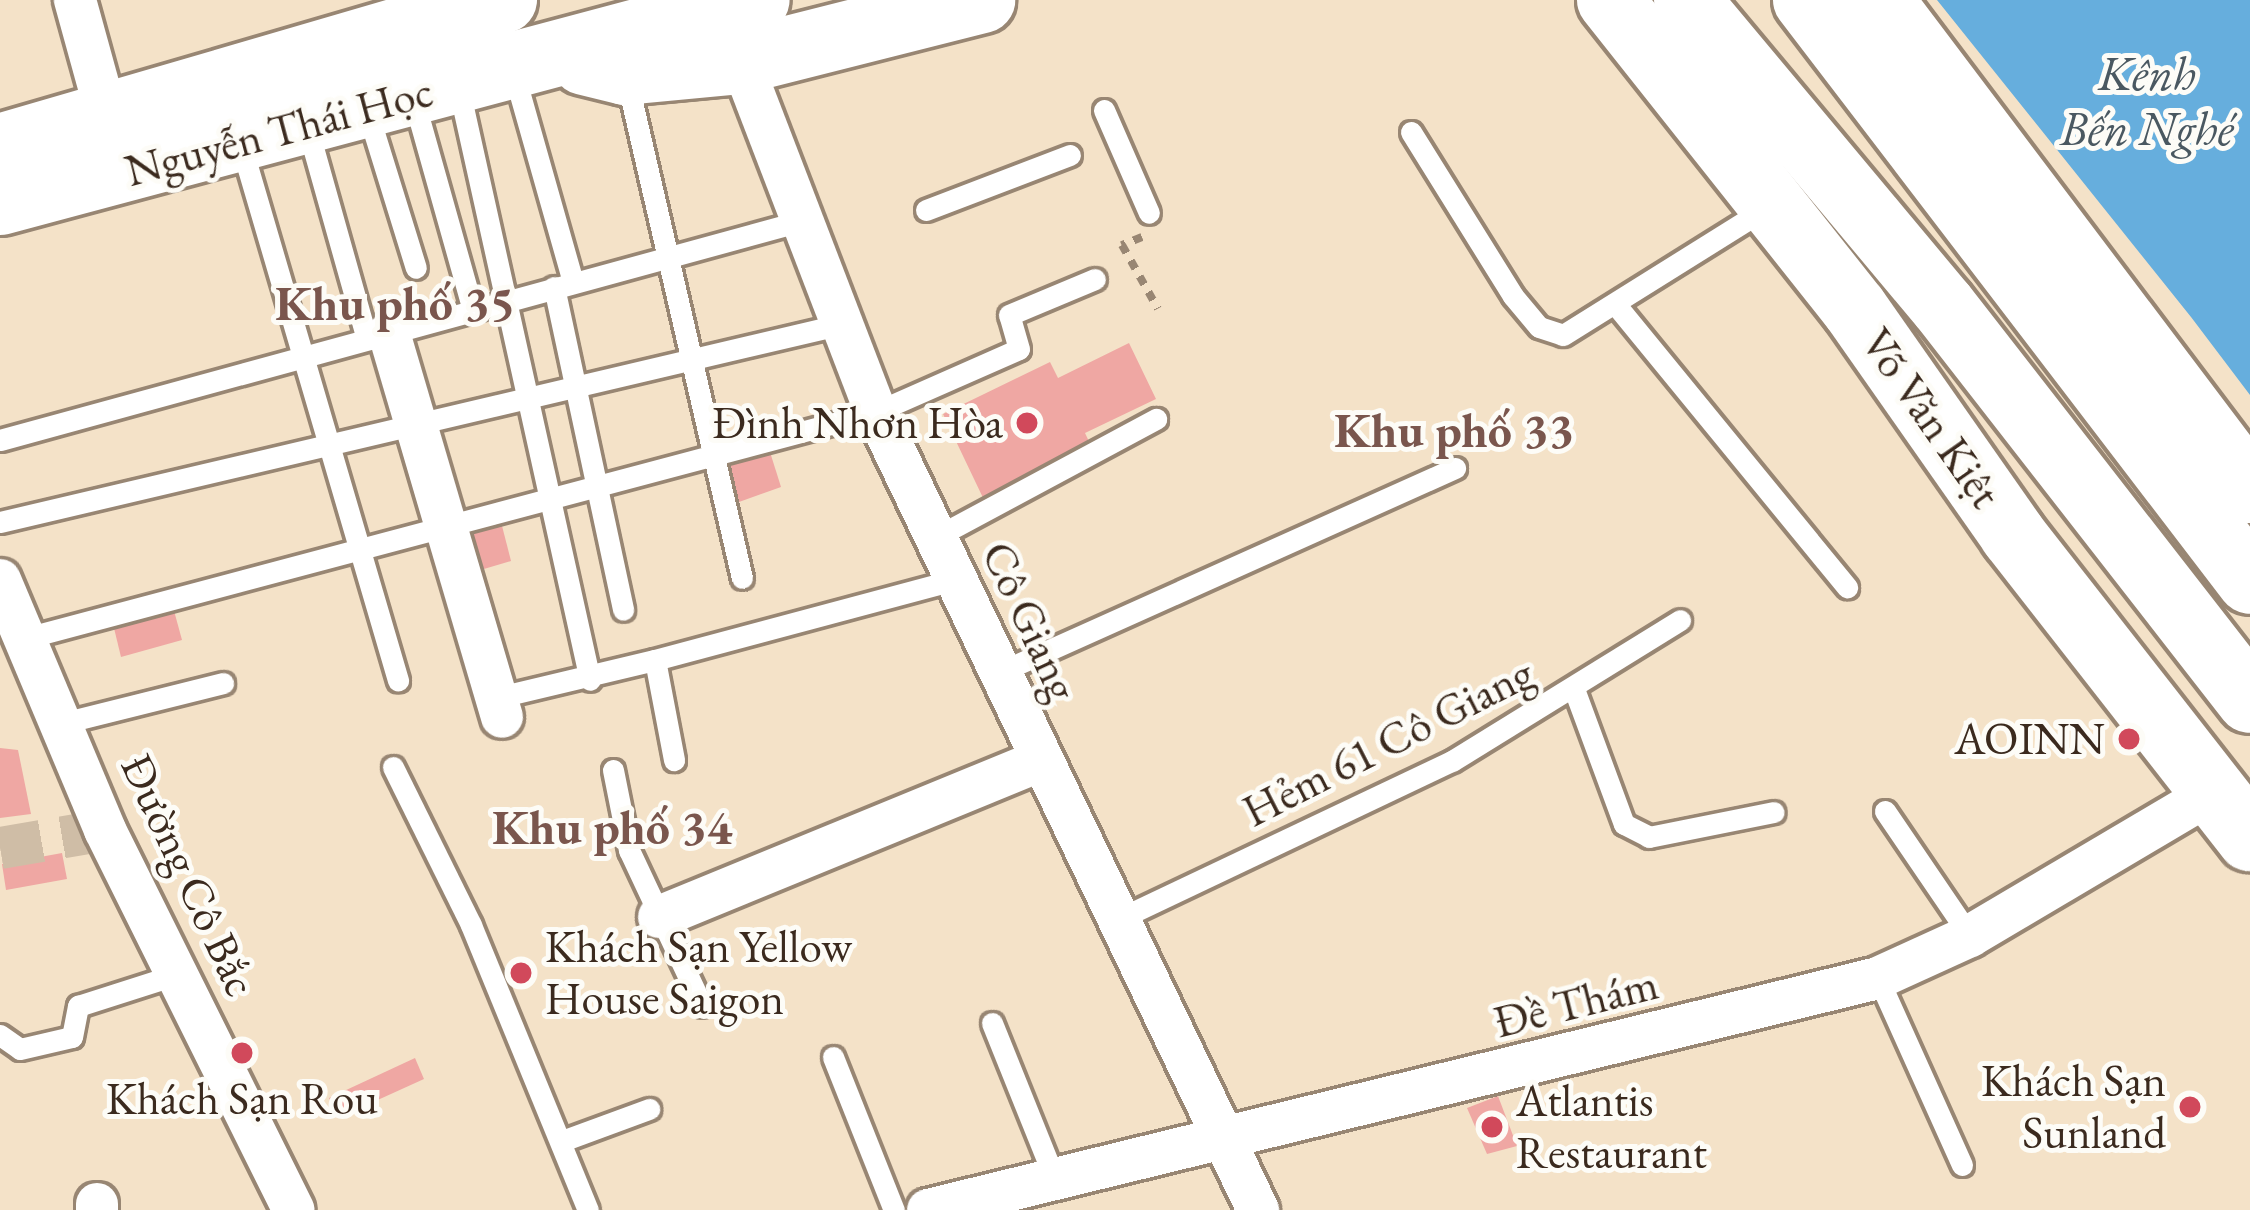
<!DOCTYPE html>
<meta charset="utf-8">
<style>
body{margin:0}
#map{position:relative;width:2250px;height:1210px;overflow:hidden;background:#f4e2c8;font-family:"EB Garamond",serif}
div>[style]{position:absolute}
.water>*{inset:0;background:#66aedd}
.building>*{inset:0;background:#efa7a3}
.street-tunnel>*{height:42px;margin-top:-21px;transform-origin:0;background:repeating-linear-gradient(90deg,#cfbda6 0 42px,transparent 0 63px)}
.path>*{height:8px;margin-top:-4px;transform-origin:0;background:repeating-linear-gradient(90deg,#988673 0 9px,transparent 0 18px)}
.roads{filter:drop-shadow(3px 0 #988673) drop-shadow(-3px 0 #988673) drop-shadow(0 3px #988673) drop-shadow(0 -3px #988673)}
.lane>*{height:21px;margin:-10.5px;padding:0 10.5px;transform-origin:10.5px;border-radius:10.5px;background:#fff}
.street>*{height:42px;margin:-21px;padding:0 21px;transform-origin:21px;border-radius:21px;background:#fff}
.primary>*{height:66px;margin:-33px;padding:0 33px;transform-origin:33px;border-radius:33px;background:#fff}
.highway>*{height:66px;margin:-33px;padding:0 33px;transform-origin:33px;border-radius:33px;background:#fff}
.dots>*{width:33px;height:33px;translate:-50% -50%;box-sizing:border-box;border:6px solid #fdfcf7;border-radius:50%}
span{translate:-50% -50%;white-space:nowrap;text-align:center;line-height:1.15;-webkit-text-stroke:10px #fdfcf7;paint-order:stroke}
.street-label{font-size:45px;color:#3b2a1e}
.poi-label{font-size:45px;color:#3b2a1e}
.right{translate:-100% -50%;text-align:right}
.left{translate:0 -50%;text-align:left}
.water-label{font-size:48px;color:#4a5861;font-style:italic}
.neighbourhood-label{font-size:48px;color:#7a564d;font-weight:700}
</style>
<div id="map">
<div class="water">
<div style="clip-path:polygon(1937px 0,2250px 0,2250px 395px,2191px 317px)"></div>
</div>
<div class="building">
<div style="clip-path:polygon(1129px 343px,1156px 399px,1085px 433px,1093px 450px,985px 502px,943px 414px,1050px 362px,1058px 378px)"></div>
<div style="clip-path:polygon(770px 452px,781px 487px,739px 502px,728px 465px)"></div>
<div style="clip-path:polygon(501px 522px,511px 561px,467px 574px,451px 535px)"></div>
<div style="clip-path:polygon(173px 607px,182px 640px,121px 657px,113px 624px)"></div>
<div style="clip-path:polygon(0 748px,18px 750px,31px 814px,0 818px)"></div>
<div style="clip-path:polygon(62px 853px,67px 879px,6px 890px,2px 864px)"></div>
<div style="clip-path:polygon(415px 1058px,424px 1079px,338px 1118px,329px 1098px)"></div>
<div style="clip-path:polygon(1498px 1096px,1517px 1146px,1487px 1154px,1467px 1108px)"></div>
</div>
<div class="street-tunnel">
<div style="left:0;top:848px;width:107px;rotate:-9.7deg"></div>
</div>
<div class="path">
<div style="left:1142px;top:237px;width:22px;rotate:158deg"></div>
<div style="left:1122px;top:245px;width:73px;rotate:60.6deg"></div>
</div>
<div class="roads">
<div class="lane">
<div style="left:513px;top:70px;width:220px;rotate:74.2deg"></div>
<div style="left:626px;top:76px;width:515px;rotate:76.99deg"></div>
<div style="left:459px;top:89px;width:605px;rotate:77.5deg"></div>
<div style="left:413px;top:97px;width:221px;rotate:74.3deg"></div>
<div style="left:367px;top:110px;width:165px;rotate:72.8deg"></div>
<div style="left:1104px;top:110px;width:112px;rotate:66.4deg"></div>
<div style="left:307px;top:126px;width:221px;rotate:74.3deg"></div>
<div style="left:1411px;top:132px;width:193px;rotate:58.1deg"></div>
<div style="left:1513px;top:296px;width:40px;rotate:50deg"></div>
<div style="left:1539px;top:327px;width:25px;rotate:18deg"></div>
<div style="left:1563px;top:335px;width:238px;rotate:-32deg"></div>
<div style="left:241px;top:145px;width:558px;rotate:73.65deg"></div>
<div style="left:926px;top:210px;width:154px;rotate:-20.9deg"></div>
<div style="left:554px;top:287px;width:330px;rotate:77.9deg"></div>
<div style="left:1616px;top:305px;width:365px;rotate:50.7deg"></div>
<div style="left:0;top:440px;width:830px;rotate:-15.29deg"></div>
<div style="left:0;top:522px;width:861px;rotate:-13.23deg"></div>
<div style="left:936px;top:537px;width:250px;rotate:-28.2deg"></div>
<div style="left:26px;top:638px;width:880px;rotate:-14.89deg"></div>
<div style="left:876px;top:412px;width:156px;rotate:-23.8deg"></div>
<div style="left:1019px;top:349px;width:35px;rotate:-106deg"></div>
<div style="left:1009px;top:315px;width:93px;rotate:-22.7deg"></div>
<div style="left:655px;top:660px;width:309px;rotate:-15deg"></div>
<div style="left:998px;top:673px;width:501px;rotate:-24.16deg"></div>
<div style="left:1574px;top:689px;width:144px;rotate:69.7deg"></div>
<div style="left:1624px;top:824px;width:28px;rotate:27deg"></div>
<div style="left:1649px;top:837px;width:127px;rotate:-11.3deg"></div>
<div style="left:495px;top:698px;width:164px;rotate:-13.4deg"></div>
<div style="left:655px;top:660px;width:102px;rotate:79.2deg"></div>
<div style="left:63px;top:723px;width:165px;rotate:-14deg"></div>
<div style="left:393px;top:767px;width:176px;rotate:63.7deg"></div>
<div style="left:471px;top:925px;width:308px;rotate:67.7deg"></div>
<div style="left:613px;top:770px;width:82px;rotate:78.7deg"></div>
<div style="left:629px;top:850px;width:172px;rotate:64.9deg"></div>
<div style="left:1885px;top:811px;width:151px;rotate:55.8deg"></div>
<div style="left:1123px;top:917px;width:364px;rotate:-25.4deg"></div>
<div style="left:1452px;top:761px;width:268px;rotate:-31.7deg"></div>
<div style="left:1878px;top:978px;width:205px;rotate:65.8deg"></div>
<div style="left:992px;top:1023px;width:171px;rotate:68.1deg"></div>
<div style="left:0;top:1035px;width:24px;rotate:35deg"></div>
<div style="left:20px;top:1049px;width:53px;rotate:-13deg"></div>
<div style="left:72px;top:1037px;width:32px;rotate:-79deg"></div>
<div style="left:78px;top:1006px;width:105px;rotate:-17.7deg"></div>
<div style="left:833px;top:1057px;width:165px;rotate:68.3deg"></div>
<div style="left:562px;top:1141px;width:93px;rotate:-20.2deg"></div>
</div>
<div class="street">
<div style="left:75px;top:0;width:124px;rotate:74.6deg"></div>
<div style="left:741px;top:61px;width:376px;rotate:69deg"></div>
<div style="left:876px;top:412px;width:885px;rotate:64.42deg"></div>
<div style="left:389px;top:333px;width:400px;rotate:73.6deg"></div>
<div style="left:0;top:580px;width:271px;rotate:67.2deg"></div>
<div style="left:105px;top:830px;width:424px;rotate:63.6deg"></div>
<div style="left:659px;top:917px;width:412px;rotate:-22.3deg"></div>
<div style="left:97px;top:1204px;width:6px;rotate:90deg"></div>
<div style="left:928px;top:1210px;width:978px;rotate:-13.72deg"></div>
<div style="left:1878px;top:978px;width:101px;rotate:-24.5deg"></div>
<div style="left:1970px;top:936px;width:279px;rotate:-30.6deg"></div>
</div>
<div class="primary">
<div style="left:1610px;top:0;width:394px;rotate:51.6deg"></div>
<div style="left:1855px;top:309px;width:276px;rotate:55deg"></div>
<div style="left:2013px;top:535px;width:385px;rotate:52deg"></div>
<div style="left:1880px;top:0;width:614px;rotate:52.94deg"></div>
<div style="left:584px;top:62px;width:42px;rotate:13.7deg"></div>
<div style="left:625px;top:72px;width:117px;rotate:-5.4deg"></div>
<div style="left:741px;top:61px;width:249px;rotate:-14.2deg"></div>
<div style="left:0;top:147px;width:525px;rotate:-16.26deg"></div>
<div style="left:0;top:202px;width:783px;rotate:-14.94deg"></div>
</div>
<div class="highway">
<div style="left:1687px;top:0;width:399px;rotate:50.1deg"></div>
<div style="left:1943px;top:306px;width:499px;rotate:52.1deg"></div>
<div style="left:1806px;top:0;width:731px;rotate:52.61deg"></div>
</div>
</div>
<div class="dots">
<div style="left:1027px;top:423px;background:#d1495b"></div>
<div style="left:2129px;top:739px;background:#d1495b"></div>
<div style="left:521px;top:973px;background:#d1495b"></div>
<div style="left:242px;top:1053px;background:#d1495b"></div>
<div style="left:2190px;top:1107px;background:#d1495b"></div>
<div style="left:1492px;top:1127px;background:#d1495b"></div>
</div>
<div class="street-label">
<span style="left:279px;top:131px;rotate:-15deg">Nguyễn Thái Học</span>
<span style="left:1931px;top:418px;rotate:55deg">Võ Văn Kiệt</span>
<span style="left:1030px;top:621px;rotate:65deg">Cô Giang</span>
<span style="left:1388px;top:742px;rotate:-27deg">Hẻm 61 Cô Giang</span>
<span style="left:189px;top:875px;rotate:65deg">Đường Cô Bắc</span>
<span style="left:1576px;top:1003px;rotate:-14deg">Ðề Thám</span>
</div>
<div class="poi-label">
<span class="right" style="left:1003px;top:423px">Đình Nhơn Hòa</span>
<span class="right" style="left:2105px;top:739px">AOINN</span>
<span class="left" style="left:545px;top:973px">Khách Sạn Yellow<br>House Saigon</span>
<span class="right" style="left:2166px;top:1107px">Khách Sạn<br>Sunland</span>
<span style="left:242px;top:1099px">Khách Sạn Rou</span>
<span class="left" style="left:1516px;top:1127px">Atlantis<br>Restaurant</span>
</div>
<div class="water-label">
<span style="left:2147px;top:101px">Kênh<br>Bến Nghé</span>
</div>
<div class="neighbourhood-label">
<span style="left:395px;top:304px">Khu phố 35</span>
<span style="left:1454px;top:431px">Khu phố 33</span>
<span style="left:612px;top:828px">Khu phố 34</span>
</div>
</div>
